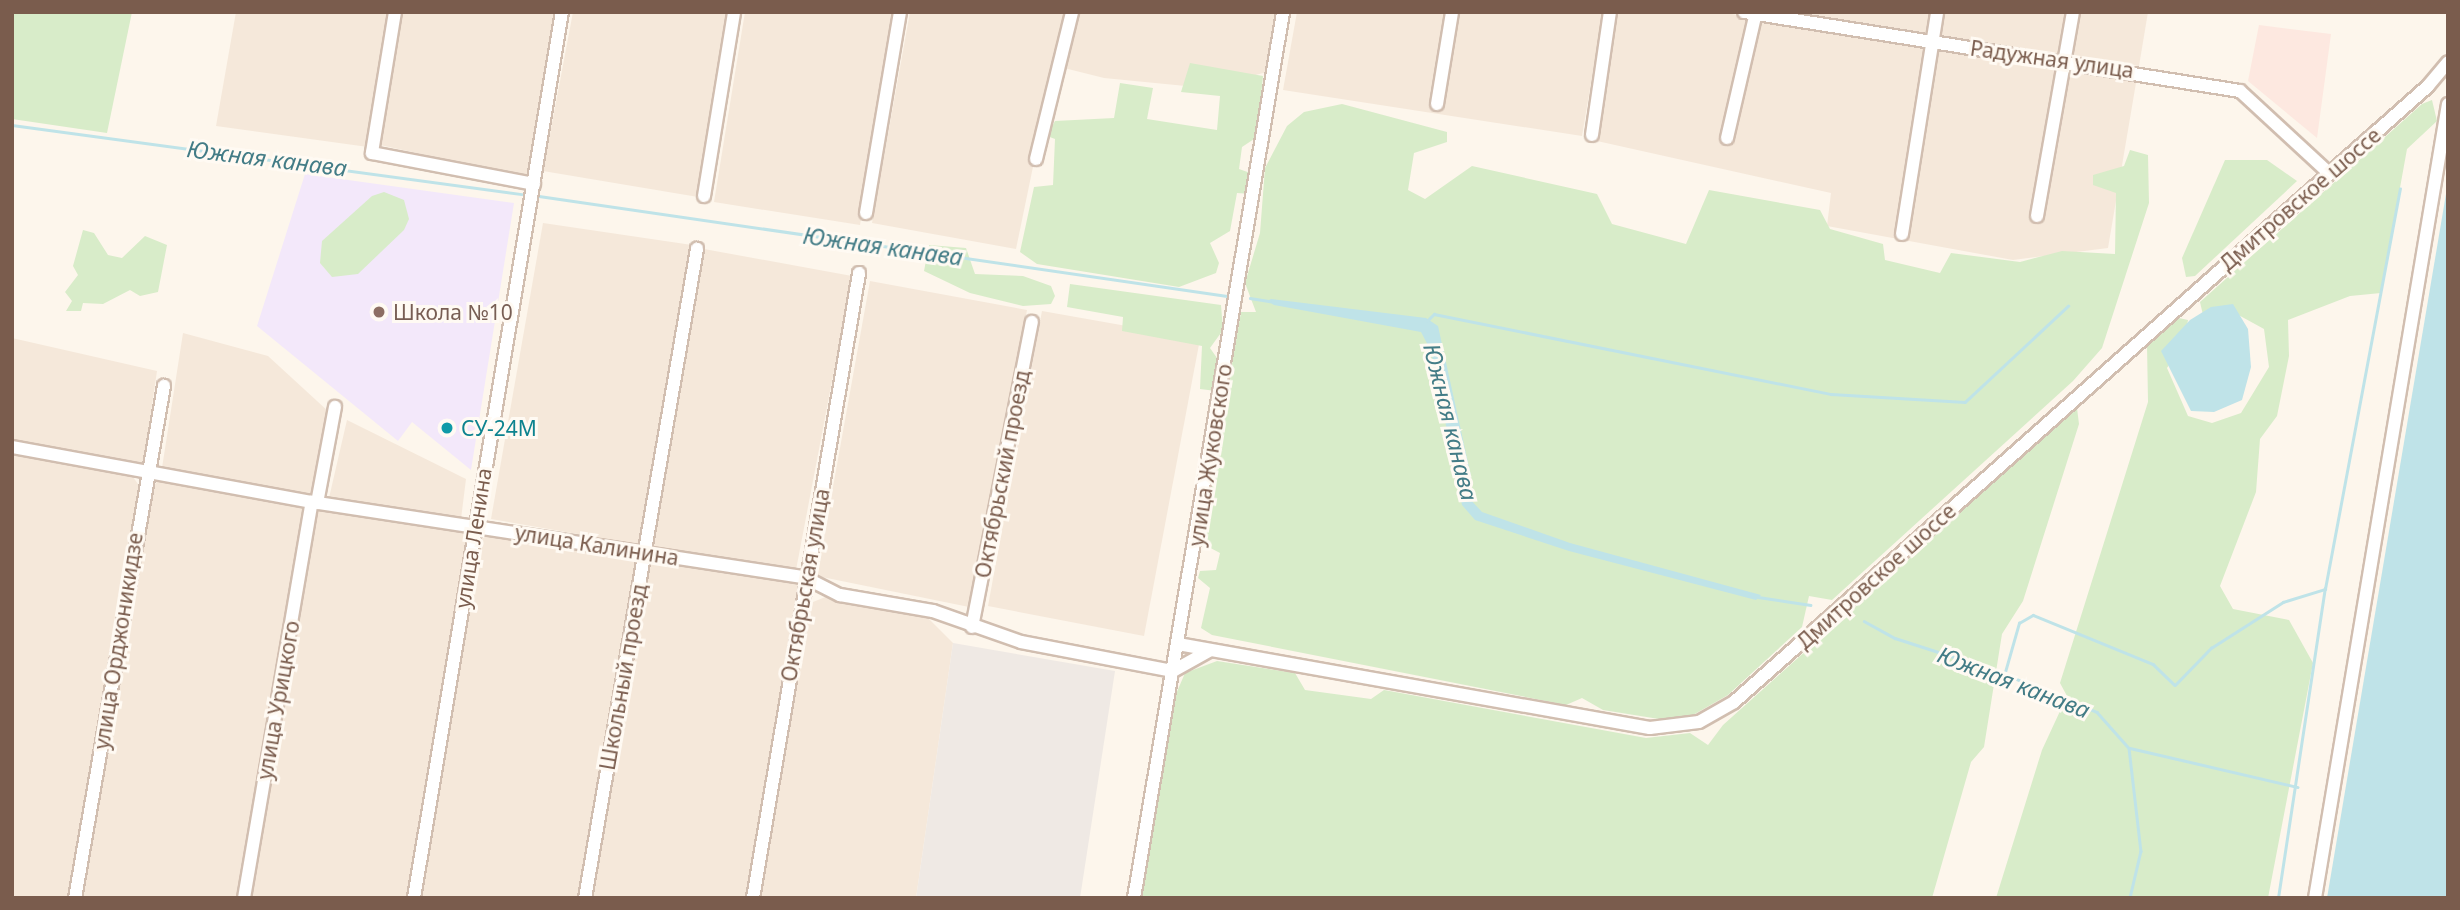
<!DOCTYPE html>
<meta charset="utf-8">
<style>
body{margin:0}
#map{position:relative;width:2460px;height:910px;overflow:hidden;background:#fdf6ec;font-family:"Noto Sans",sans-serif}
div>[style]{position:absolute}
.residential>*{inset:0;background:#f5e8da}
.commercial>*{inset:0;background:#fde8e0}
.industrial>*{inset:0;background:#efe9e4}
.education>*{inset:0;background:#f3e8fa}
.green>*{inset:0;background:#d8ecc9}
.water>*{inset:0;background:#bfe3e8}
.stream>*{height:2.5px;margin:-1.25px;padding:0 1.25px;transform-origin:1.25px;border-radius:1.25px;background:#bfe3e8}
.roads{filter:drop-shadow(2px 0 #d1beb0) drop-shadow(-2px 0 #d1beb0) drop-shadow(0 2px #d1beb0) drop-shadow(0 -2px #d1beb0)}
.minor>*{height:12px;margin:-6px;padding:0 6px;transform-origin:6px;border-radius:6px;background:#fff}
.dots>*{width:19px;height:19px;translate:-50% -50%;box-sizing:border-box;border:4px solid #fffaf3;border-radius:50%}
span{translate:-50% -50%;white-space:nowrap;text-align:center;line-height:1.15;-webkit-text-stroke:6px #fffaf3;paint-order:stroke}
.street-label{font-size:21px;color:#7a5c4d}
.education-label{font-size:21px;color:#785e54}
.left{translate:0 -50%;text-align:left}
.culture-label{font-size:21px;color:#0d838f}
.water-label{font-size:23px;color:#437c86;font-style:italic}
.frame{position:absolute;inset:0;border:14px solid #7a5c4d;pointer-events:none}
</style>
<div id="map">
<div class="residential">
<div style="clip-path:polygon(236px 12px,391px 12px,368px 147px,216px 126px)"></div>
<div style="clip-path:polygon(400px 12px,558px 12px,530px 178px,380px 145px)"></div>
<div style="clip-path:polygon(573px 12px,729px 12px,698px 197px,543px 171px)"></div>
<div style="clip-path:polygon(745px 12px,893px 12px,860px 225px,714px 202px)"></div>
<div style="clip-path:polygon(910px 12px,1065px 12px,1016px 249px,872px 223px)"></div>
<div style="clip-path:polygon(1078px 12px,1277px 12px,1267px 72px,1206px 88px,1104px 78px,1064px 68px)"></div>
<div style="clip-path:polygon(1297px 12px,1603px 12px,1582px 136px,1283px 90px)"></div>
<div style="clip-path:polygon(1617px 12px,1719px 12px,2137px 77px,2108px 248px,2013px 260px,1827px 226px,1831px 193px,1597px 141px)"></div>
<div style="clip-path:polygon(1774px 12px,1935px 12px,1931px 33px,1925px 37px)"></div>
<div style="clip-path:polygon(1942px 12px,2148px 12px,2139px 66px,1938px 38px)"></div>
<div style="clip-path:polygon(543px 223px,692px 245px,641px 545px,491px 519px)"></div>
<div style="clip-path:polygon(704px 249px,852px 276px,796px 570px,653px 547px)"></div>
<div style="clip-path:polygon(870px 281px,1027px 310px,969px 607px,817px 576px)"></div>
<div style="clip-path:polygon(1042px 311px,1200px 339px,1144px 636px,988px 606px)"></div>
<div style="clip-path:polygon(183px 333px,268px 356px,329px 412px,311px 495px,162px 468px)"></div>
<div style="clip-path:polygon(12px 338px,157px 371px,143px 466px,12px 441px)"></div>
<div style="clip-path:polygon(347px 420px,466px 479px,461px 519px,329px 498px)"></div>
<div style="clip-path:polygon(12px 451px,131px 474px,140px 487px,70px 898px,12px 898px)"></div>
<div style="clip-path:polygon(160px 478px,299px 503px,304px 512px,239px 898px,79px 898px,152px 488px)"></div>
<div style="clip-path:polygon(324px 507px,468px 533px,409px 898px,248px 898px,313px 517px)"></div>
<div style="clip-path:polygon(490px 533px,634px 556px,638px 565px,580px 898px,419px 898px,480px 538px)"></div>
<div style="clip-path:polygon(653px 558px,794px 580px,801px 589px,750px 898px,589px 898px,645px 566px)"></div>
<div style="clip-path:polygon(828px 596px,924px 614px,953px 643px,916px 898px,759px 898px,806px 616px,813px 602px)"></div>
</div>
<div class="commercial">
<div style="clip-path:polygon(2259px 25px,2331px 34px,2317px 138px,2248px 81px)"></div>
</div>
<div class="industrial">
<div style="clip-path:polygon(953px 643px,1115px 671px,1080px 898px,916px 898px)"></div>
</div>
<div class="education">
<div style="clip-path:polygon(305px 174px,514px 203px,471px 470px,412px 422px,398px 441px,257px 326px)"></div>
</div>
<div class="green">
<div style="clip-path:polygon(12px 12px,132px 12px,107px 133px,12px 119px)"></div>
<div style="clip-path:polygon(1190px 63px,1263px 76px,1257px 137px,1242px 147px,1239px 169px,1256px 175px,1251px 194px,1237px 193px,1230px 231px,1210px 243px,1219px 263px,1216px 273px,1179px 287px,1037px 264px,1020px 252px,1034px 187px,1053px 185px,1055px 139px,1047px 136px,1055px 121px,1114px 118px,1120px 83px,1153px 88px,1147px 119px,1217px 130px,1220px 96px,1181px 92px)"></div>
<div style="clip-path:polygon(2432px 100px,2437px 121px,2407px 149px,2381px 293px,2350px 296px,2288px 320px,2289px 356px,2277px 416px,2260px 439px,2256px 492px,2220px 586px,2233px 609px,2289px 620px,2313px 663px,2268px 898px,1996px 898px,2042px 750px,2067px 696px,2060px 683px,2148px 402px,2147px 345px,2179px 318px,2188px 320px,2184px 341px,2167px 368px,2188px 416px,2212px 423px,2241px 413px,2269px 367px,2264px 329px,2222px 306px,2203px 315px,2200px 302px,2422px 104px)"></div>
<div style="clip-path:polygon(1342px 104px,1447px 132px,1447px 142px,1414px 153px,1408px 190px,1425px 199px,1472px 166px,1597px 194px,1612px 224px,1686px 244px,1709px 190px,1820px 210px,1830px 229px,1883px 244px,1885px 260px,1940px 273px,1951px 253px,2020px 262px,2062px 251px,2115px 254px,2116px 193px,2093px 185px,2093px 175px,2124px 166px,2130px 150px,2148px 155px,2149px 203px,2102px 348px,2073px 381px,1832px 600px,1809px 596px,1802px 627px,1728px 695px,1693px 715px,1659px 719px,1603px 710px,1582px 698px,1566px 705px,1212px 635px,1201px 628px,1210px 588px,1198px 578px,1200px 571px,1216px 570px,1220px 553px,1201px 543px,1241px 312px,1256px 312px,1245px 283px,1260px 233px,1265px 168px,1287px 126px,1304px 112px)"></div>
<div style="clip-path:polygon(2225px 160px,2267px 160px,2297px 181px,2195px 276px,2186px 277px,2182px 258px)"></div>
<div style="clip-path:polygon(384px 192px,404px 200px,409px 219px,404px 230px,358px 274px,332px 277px,320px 263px,322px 241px,372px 196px)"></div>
<div style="clip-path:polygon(83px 230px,94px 233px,108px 255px,122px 258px,145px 236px,167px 245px,158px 292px,140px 296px,130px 290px,103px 304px,83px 303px,81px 311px,66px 311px,72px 301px,65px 292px,78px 275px,73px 266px)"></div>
<div style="clip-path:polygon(929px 245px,966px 248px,975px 274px,1023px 276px,1051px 286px,1055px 296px,1051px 304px,1023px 306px,970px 293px,924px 271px)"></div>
<div style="clip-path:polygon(1070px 284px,1221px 305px,1223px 330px,1210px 348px,1217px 358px,1216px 391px,1200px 389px,1202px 346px,1122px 331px,1123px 317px,1067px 307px)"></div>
<div style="clip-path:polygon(2077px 408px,2079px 424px,2023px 601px,2002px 634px,1984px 747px,1971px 762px,1932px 898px,1140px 898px,1176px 694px,1185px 673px,1217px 661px,1295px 673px,1305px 690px,1371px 699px,1384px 690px,1646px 738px,1690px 733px,1708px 745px,1723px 725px)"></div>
</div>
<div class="water">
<div style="clip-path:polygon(2448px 187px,2448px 898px,2327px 898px,2447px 188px)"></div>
<div style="clip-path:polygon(1271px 299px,1426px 318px,1438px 326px,1471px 476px,1470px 499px,1482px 512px,1570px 543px,1761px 595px,1756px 600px,1569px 551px,1475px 520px,1462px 505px,1431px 351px,1421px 332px,1274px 305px,1267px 301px)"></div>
<div style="clip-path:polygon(2233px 304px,2248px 329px,2251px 367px,2242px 400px,2214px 412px,2191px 411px,2161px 351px,2190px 320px,2211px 307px)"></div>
</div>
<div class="stream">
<div style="left:12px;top:125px;width:514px;rotate:7.72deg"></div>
<div style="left:539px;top:196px;width:695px;rotate:8.27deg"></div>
<div style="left:1250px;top:298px;width:20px;rotate:9deg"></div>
<div style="left:1427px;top:321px;width:10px;rotate:-45deg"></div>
<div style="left:1434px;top:314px;width:405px;rotate:11.4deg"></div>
<div style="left:1831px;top:394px;width:134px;rotate:3.4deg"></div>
<div style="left:1965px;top:402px;width:141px;rotate:-43deg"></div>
<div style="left:1758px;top:597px;width:53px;rotate:8.7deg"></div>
<div style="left:1864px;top:621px;width:35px;rotate:29deg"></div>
<div style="left:1895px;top:638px;width:107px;rotate:17.9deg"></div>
<div style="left:1997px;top:671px;width:108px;rotate:22.3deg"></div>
<div style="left:2097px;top:712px;width:48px;rotate:48.4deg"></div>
<div style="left:2129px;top:748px;width:104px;rotate:83.4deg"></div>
<div style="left:2141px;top:851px;width:48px;rotate:103.2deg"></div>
<div style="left:2005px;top:672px;width:51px;rotate:-74.1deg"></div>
<div style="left:2019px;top:623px;width:16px;rotate:-30deg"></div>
<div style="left:2033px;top:615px;width:130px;rotate:22.2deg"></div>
<div style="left:2153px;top:664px;width:30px;rotate:44deg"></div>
<div style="left:2175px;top:685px;width:52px;rotate:-45.8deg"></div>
<div style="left:2211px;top:648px;width:85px;rotate:-32.6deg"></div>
<div style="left:2283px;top:602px;width:44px;rotate:-17.2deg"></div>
<div style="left:2130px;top:748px;width:172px;rotate:13.1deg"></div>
<div style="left:2278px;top:898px;width:313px;rotate:-81.4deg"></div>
<div style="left:2325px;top:589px;width:407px;rotate:-79.4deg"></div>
</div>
<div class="roads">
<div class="minor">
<div style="left:395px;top:12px;width:143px;rotate:99.3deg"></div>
<div style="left:372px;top:153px;width:165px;rotate:10.8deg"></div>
<div style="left:1744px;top:12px;width:502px;rotate:9.05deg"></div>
<div style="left:2240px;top:91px;width:121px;rotate:42.7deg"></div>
<div style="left:1437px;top:104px;width:93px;rotate:-80.7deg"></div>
<div style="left:1592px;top:135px;width:124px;rotate:-81.7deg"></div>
<div style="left:1727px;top:138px;width:129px;rotate:-77deg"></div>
<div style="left:1036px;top:159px;width:151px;rotate:-76.2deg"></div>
<div style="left:704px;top:196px;width:186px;rotate:-80.7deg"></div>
<div style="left:866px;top:213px;width:204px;rotate:-80.4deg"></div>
<div style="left:2037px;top:216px;width:207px;rotate:-80deg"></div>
<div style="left:1902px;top:234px;width:225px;rotate:-81deg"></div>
<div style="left:12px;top:447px;width:305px;rotate:10.4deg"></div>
<div style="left:312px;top:502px;width:500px;rotate:8.7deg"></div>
<div style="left:806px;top:578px;width:38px;rotate:27deg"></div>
<div style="left:840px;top:595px;width:94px;rotate:9.8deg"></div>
<div style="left:933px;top:611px;width:93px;rotate:19.4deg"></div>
<div style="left:1021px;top:642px;width:155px;rotate:10.8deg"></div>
<div style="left:317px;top:503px;width:98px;rotate:-79.4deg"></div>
<div style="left:972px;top:627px;width:311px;rotate:-78.9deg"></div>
<div style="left:1178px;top:644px;width:479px;rotate:10.1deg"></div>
<div style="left:1650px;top:728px;width:49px;rotate:-7deg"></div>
<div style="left:1699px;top:722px;width:40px;rotate:-29.7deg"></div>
<div style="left:1734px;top:702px;width:928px;rotate:-41.59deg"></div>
<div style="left:2428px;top:86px;width:31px;rotate:-50deg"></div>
<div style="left:1173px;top:671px;width:41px;rotate:-29.1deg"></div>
<div style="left:75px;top:898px;width:520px;rotate:-80.14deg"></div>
<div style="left:244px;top:898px;width:402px;rotate:-80.3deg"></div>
<div style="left:414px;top:898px;width:898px;rotate:-80.52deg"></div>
<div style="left:585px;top:898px;width:659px;rotate:-80.21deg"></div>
<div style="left:753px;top:898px;width:634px;rotate:-80.37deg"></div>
<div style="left:1134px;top:898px;width:898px;rotate:-80.45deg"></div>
<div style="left:2315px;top:898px;width:805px;rotate:-80.49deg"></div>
</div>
</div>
<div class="dots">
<div style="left:379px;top:312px;background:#8d6e63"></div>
<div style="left:447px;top:428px;background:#0f9aa8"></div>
</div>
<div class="street-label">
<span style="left:2052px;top:59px;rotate:8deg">Радужная улица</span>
<span style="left:2300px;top:199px;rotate:-41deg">Дмитровское шоссе</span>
<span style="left:1210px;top:455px;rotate:-81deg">улица Жуковского</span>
<span style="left:1002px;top:474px;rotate:-79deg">Октябрьский проезд</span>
<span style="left:473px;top:538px;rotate:-81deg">улица Ленина</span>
<span style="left:597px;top:545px;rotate:9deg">улица Калинина</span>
<span style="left:1876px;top:576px;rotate:-42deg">Дмитровское шоссе</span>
<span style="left:805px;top:585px;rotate:-80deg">Октябрьская улица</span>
<span style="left:118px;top:641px;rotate:-81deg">улица Орджоникидзе</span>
<span style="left:623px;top:677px;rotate:-80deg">Школьный проезд</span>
<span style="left:278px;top:700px;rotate:-80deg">улица Урицкого</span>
</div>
<div class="education-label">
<span class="left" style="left:393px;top:312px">Школа №10</span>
</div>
<div class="culture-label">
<span class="left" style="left:461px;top:428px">СУ-24М</span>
</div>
<div class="water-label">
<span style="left:267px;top:158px;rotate:7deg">Южная канава</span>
<span style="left:883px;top:246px;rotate:8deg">Южная канава</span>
<span style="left:1451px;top:422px;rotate:76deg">Южная канава</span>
<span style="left:2014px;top:682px;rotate:21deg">Южная канава</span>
</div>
<div class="frame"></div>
</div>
